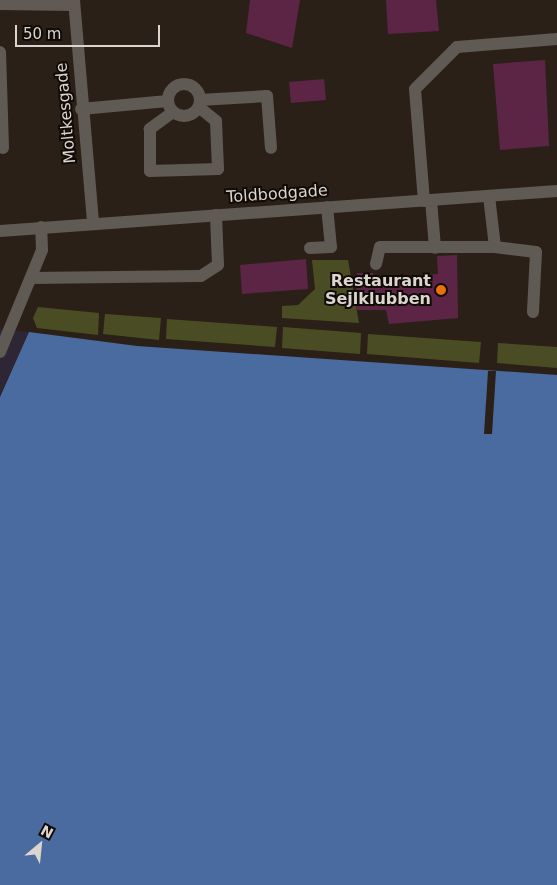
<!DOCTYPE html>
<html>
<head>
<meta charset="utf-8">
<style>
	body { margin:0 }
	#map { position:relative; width:557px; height:885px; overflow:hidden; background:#2b2017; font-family:"DejaVu Sans",sans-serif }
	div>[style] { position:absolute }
	.industrial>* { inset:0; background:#2e2635 }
	.green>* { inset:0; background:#4a4d24 }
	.water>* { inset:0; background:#4a6b9f }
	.pier>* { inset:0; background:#2b2017 }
	.building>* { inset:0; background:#5c2546 }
	.minor>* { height:12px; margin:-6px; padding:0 6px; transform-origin:6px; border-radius:6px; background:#5f5a54 }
	.minor>.ring { margin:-6px; padding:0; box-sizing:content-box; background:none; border:12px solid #5f5a54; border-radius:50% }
	.dots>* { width:14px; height:14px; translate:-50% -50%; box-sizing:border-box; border:2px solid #100b07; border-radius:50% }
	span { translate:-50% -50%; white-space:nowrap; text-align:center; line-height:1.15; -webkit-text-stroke:4px #100b07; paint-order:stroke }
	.street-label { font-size:16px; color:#dcd4ce }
	.poi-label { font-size:16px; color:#dcd4ce; font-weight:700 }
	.right { translate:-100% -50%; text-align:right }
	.north { position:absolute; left:15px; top:820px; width:50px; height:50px; -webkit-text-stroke:4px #100b07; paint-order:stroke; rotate:28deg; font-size:14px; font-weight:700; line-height:20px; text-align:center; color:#dcd4ce }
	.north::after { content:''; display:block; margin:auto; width:18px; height:22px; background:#dcd4ce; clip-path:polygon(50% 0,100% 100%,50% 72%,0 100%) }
	.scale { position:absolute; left:15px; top:25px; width:145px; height:22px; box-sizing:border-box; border:2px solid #dcd4ce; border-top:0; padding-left:6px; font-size:15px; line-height:18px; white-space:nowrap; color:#dcd4ce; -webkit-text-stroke:4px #100b07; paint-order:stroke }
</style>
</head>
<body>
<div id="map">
	<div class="industrial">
		<div style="clip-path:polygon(0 329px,29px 332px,0 395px)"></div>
	</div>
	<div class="green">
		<div style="clip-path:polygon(312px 260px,348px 260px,359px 323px,282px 318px,282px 306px,298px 305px,315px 289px)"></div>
		<div style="clip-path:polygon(38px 307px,99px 313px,98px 335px,37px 328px,33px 318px)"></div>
		<div style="clip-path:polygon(105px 314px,161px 318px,159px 340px,103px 334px)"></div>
		<div style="clip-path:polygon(167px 319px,277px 327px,275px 347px,166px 339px)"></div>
		<div style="clip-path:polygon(283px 327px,361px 333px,360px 354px,282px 348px)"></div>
		<div style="clip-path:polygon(368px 334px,481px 342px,479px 363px,367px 354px)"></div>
		<div style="clip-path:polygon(498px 343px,557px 347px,557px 368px,497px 363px)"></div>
	</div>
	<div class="water">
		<div style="clip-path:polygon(29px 332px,137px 346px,557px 375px,557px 885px,0 885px,0 397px)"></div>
	</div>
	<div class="pier">
		<div style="clip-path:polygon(488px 371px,496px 371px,492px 434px,484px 434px)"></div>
	</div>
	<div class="building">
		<div style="clip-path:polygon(250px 0,300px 0,292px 48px,246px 33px)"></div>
		<div style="clip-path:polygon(386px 0,436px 0,439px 31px,388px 34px)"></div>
		<div style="clip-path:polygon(545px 60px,549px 146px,500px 150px,493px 64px)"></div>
		<div style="clip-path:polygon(324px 79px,326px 100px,291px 103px,289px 82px)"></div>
		<div style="clip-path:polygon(457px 255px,458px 318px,389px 324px,386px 310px,356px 310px,357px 273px,373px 273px,373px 279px,438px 274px,437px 256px)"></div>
		<div style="clip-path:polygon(306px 259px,308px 289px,242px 294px,240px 265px)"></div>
	</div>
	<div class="minor">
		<div style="left:74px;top:0;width:224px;rotate:85.1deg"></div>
		<div style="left:0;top:4px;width:74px;rotate:0.8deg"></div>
		<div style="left:0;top:52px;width:96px;rotate:88.2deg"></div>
		<div class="ring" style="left:168px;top:84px;width:20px;height:20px"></div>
		<div style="left:200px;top:100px;width:67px;rotate:-3.4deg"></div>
		<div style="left:267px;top:96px;width:52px;rotate:85.6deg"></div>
		<div style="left:81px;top:109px;width:87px;rotate:-5.3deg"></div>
		<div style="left:173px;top:112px;width:29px;rotate:144deg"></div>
		<div style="left:150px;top:129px;width:42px;rotate:90deg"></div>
		<div style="left:150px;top:171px;width:68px;rotate:-1.7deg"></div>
		<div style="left:218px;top:169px;width:48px;rotate:-92.4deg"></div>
		<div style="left:216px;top:121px;width:22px;rotate:-141deg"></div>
		<div style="left:489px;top:196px;width:51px;rotate:83.3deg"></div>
		<div style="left:431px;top:200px;width:48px;rotate:85.2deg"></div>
		<div style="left:424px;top:201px;width:112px;rotate:-94.6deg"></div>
		<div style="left:415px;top:89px;width:59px;rotate:-45deg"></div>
		<div style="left:457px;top:47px;width:100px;rotate:-4.6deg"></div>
		<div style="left:0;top:231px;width:558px;rotate:-4.11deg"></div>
		<div style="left:310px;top:248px;width:21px;rotate:-3deg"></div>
		<div style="left:331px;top:247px;width:40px;rotate:-95.7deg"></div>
		<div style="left:376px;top:264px;width:17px;rotate:-77deg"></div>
		<div style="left:380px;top:247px;width:115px"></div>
		<div style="left:495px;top:247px;width:41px;rotate:7deg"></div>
		<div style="left:536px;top:252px;width:60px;rotate:92.9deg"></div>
		<div style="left:31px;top:278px;width:170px;rotate:-0.7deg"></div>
		<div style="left:201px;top:276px;width:20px;rotate:-33deg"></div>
		<div style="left:218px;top:265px;width:50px;rotate:-92.3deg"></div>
		<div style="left:0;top:352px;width:110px;rotate:-67.6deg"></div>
		<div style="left:42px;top:250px;width:23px;rotate:-92deg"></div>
	</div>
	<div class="dots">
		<div style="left:441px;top:290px;background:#e8710a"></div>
	</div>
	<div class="street-label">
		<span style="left:66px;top:113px;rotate:-95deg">Moltkesgade</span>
		<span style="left:277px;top:194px;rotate:-4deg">Toldbodgade</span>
	</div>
	<div class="poi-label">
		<span class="right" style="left:431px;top:290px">Restaurant<br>Sejlklubben</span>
	</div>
	<div class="north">N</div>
	<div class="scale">50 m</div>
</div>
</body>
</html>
